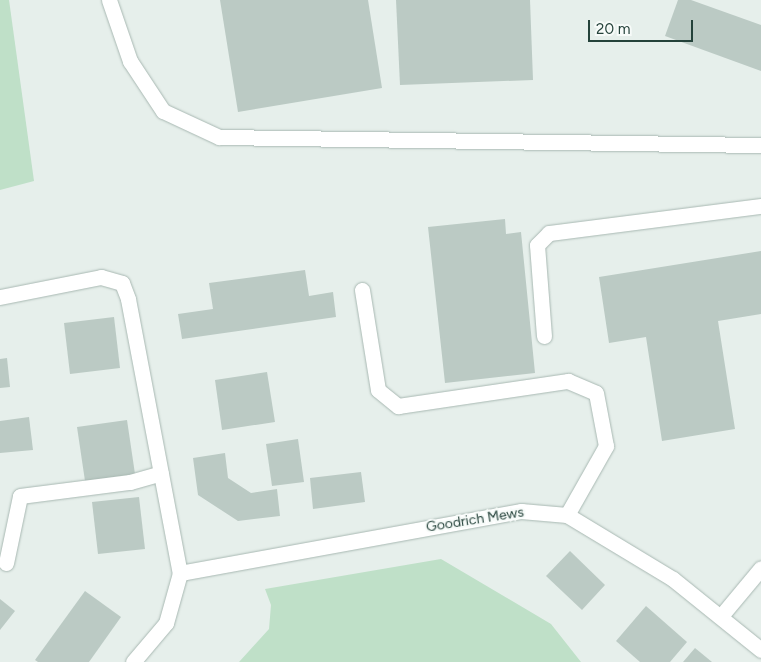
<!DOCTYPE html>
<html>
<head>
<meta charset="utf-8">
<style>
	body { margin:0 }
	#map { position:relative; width:761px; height:662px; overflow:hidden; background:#e6efeb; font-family:Figtree,sans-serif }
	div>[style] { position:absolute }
	.green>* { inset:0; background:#bfe0c8 }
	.building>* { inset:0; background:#bbcac4 }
	.roads { filter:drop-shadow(0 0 1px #a8b8b2) drop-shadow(0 0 1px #a8b8b2) }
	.service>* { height:15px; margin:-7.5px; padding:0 7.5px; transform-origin:7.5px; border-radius:7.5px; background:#fff }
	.minor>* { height:15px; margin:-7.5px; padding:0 7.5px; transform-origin:7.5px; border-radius:7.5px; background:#fff }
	span { translate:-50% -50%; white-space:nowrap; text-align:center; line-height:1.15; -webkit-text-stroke:4px #f7fbf9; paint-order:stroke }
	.street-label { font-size:14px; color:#24423a }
	.scale { position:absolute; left:588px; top:20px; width:105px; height:22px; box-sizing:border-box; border:2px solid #24423a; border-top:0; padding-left:6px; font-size:15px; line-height:18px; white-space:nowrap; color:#24423a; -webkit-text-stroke:4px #f7fbf9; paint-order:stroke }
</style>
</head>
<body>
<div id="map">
	<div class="green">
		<div style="clip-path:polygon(0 0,9px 0,34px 181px,0 190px)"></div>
		<div style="clip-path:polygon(441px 559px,551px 624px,581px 662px,239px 662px,269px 629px,271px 605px,265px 589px)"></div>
	</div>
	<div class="building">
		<div style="clip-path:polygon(220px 0,368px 0,382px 88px,238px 112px)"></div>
		<div style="clip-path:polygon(396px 0,530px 0,533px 80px,400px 85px)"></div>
		<div style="clip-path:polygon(678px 0,691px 0,761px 25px,761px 71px,665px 36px)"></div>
		<div style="clip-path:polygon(505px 219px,506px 234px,521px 232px,535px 373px,445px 383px,428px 227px)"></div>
		<div style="clip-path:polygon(761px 251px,761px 314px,718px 321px,735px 429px,662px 441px,646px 337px,609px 343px,599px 277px)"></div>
		<div style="clip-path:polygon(305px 270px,309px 296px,333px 292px,336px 317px,182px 339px,178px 314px,213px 309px,209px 283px)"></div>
		<div style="clip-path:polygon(114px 317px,120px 368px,70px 374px,64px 323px)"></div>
		<div style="clip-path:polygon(7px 358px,10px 387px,0 388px,0 359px)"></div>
		<div style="clip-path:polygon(267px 372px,275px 422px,222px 430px,215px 380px)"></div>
		<div style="clip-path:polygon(29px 417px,33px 450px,0 453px,0 421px)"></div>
		<div style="clip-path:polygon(127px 420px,135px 474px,85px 481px,77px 427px)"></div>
		<div style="clip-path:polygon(298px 439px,304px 482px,272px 486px,266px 444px)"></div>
		<div style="clip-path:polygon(225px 453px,228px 478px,251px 493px,277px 489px,280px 516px,238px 521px,198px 495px,193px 458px)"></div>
		<div style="clip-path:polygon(361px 472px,365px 502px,313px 509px,310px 478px)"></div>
		<div style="clip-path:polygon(139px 497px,145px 549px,98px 554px,92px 502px)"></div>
		<div style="clip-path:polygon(570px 551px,605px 585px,582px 610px,546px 576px)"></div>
		<div style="clip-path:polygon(85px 591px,121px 617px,89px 662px,38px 662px,35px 660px)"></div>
		<div style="clip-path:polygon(0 599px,15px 611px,0 630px)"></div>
		<div style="clip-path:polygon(646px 606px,687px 642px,670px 662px,640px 662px,616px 641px)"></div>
		<div style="clip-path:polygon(695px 648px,712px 662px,683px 662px)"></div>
	</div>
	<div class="roads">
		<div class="service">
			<div style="left:109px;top:0;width:65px;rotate:71deg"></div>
			<div style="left:130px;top:61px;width:60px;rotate:56.6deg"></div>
			<div style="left:163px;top:111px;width:62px;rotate:24.9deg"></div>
			<div style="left:219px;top:137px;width:542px;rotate:0.85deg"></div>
			<div style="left:362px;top:290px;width:101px;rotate:80.9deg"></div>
			<div style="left:378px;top:390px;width:26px;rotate:39deg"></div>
			<div style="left:398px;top:406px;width:172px;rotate:-8.4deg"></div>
			<div style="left:568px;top:381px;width:30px;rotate:23deg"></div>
			<div style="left:596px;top:393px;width:54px;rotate:79.3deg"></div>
			<div style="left:606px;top:446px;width:79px;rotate:119.5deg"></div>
			<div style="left:544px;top:336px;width:91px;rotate:-94.4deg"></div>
			<div style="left:537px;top:245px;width:17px;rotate:-45deg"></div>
			<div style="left:549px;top:233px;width:214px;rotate:-7.3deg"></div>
			<div style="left:6px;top:563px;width:68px;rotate:-78.2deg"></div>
			<div style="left:20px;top:496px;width:111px;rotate:-7.3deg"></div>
			<div style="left:130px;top:482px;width:32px;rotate:-16deg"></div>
			<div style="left:721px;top:616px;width:62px;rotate:-50.2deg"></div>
		</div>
		<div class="minor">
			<div style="left:0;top:297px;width:103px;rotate:-11.2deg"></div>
			<div style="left:101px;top:277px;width:22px;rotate:16deg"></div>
			<div style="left:122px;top:283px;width:17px;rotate:69deg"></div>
			<div style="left:128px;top:299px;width:279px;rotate:79.3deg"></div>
			<div style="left:180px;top:573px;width:52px;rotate:105.6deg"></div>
			<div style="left:166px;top:623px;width:51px;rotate:130.2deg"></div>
			<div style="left:180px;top:573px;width:347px;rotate:-10.3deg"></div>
			<div style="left:521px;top:511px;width:46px;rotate:5deg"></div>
			<div style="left:567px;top:515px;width:124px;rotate:31.1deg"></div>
			<div style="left:673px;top:579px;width:113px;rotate:38.9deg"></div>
		</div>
	</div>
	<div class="street-label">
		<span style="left:475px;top:520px;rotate:-9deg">Goodrich Mews</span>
	</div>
	<div class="scale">20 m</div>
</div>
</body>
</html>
